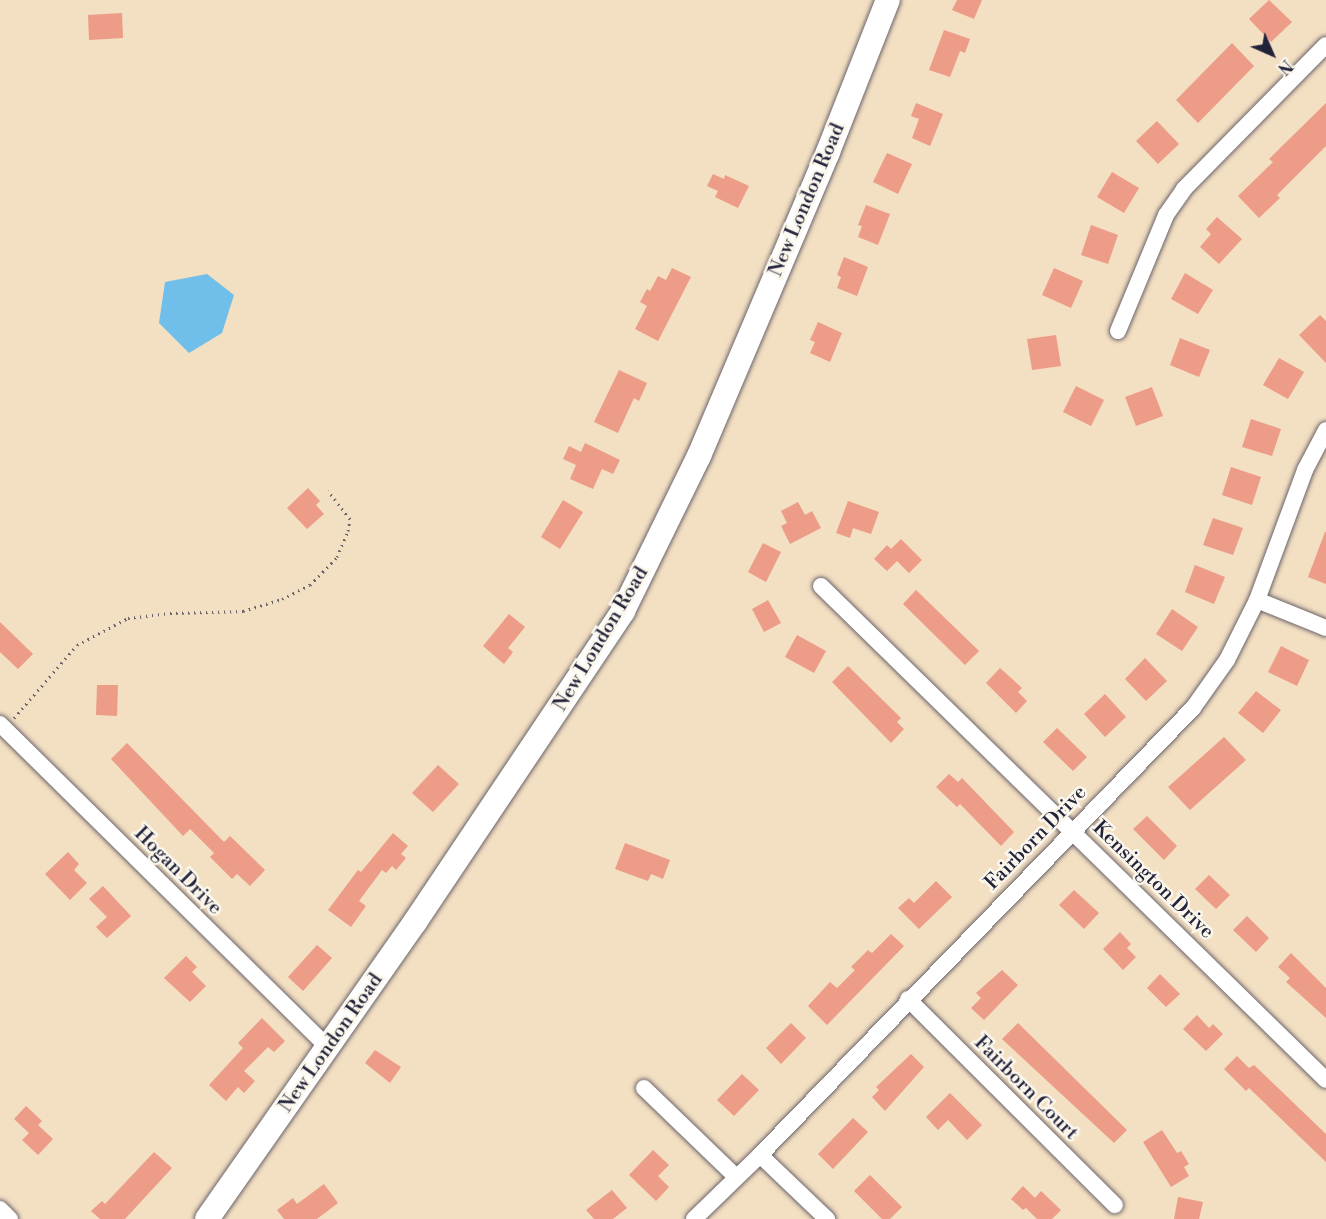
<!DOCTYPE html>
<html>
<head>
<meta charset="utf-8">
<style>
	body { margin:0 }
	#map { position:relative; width:1326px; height:1219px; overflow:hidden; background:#f3dfc2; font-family:"Libre Bodoni",serif }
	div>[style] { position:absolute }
	.water>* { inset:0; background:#70bfeb }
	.building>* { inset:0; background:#ec9c87 }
	.path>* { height:3px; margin-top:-1.5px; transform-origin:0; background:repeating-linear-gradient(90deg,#6b646a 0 1.5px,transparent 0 6px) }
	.roads { filter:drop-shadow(0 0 2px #6b646a) drop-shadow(0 0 2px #6b646a) }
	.street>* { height:16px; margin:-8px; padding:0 8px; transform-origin:8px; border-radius:8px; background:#fff }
	.secondary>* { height:24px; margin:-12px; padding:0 12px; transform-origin:12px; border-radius:12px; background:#fff }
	span { translate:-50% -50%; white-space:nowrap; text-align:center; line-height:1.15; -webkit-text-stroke:5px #fbf7ec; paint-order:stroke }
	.street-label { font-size:20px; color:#22223b }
	.north { position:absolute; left:1242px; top:24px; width:60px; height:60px; -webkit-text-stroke:4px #fbf7ec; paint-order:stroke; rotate:135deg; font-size:16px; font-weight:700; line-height:24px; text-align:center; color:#22223b }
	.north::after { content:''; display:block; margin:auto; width:21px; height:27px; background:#22223b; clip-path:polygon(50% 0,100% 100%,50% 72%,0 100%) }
</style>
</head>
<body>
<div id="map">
	<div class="water">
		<div style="clip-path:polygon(207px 274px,234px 295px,222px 333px,189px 353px,159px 323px,165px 282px)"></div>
	</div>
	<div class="building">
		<div style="clip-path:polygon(957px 0,982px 0,974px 19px,952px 10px)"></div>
		<div style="clip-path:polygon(1269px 0,1292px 22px,1271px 42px,1249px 19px)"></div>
		<div style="clip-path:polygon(122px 13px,123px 38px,89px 40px,88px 15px)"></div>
		<div style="clip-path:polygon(944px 30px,970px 39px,965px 53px,960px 51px,950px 77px,929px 70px)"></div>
		<div style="clip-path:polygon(1232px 43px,1254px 66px,1198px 123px,1176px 100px)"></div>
		<div style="clip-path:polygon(916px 103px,943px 114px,930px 146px,912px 138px,919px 119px,911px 116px)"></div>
		<div style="clip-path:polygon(1326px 103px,1326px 146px,1277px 195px,1280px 198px,1259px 218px,1238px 196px,1273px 162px,1269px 159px)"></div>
		<div style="clip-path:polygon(1157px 121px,1179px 144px,1158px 164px,1136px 141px)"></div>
		<div style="clip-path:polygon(887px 153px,912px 164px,898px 194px,873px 182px)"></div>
		<div style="clip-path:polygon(1112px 172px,1139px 188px,1124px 213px,1097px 197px)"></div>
		<div style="clip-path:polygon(713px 174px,724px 179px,725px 175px,749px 186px,738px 208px,715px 197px,718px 191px,707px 186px)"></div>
		<div style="clip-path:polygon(866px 205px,890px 214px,878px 245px,858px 237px,862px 226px,858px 225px)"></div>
		<div style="clip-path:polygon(1217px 217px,1242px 239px,1219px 264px,1200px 247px,1211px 234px,1206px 229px)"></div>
		<div style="clip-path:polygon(1091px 225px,1118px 235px,1108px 264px,1081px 255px)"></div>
		<div style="clip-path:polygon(844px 257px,868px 267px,857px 296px,837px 288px,841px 277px,837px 275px)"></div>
		<div style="clip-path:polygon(672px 268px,691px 277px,658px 341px,635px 329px,647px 306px,640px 302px,647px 289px,650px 291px,658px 276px,666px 280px)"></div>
		<div style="clip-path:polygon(1054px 268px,1083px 281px,1071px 308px,1042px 295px)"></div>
		<div style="clip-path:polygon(1185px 273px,1213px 290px,1198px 314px,1171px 299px)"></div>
		<div style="clip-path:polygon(1320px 315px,1326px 321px,1326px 363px,1299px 335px)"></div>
		<div style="clip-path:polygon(818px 322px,842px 333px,830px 362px,810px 353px,815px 342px,810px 340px)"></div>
		<div style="clip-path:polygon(1056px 335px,1061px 366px,1032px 370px,1027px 339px)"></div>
		<div style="clip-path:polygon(1180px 338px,1210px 350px,1199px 377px,1170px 365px)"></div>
		<div style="clip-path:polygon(1279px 358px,1304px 372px,1288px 399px,1263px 385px)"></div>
		<div style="clip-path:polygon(619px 370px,647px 383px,639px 401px,634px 398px,618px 433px,594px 422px)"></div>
		<div style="clip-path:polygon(1076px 386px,1104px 400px,1091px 426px,1063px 412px)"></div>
		<div style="clip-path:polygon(1152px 387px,1163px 416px,1136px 426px,1125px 397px)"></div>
		<div style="clip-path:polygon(1251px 419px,1281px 429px,1272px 456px,1242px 447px)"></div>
		<div style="clip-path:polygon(585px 443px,620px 460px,613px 474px,602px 469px,593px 489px,570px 479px,576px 465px,563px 459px,569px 446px,581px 452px)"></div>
		<div style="clip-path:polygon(1231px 467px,1261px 477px,1252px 505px,1222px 495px)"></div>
		<div style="clip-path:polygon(308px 488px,320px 501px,316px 505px,324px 514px,307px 529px,287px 508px)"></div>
		<div style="clip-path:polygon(563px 500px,583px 512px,560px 549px,541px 537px)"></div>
		<div style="clip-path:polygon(848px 501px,879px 512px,871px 534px,853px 528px,850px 538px,836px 533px)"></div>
		<div style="clip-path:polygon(798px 502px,805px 515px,812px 511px,821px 528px,790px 544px,781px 526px,787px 523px,781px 511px)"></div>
		<div style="clip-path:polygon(1213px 518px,1243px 528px,1233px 555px,1203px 545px)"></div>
		<div style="clip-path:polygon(1325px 532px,1326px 532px,1326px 584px,1308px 577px)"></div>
		<div style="clip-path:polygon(901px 539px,922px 560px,909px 573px,897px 561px,887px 571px,874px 559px,887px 545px,891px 549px)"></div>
		<div style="clip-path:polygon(763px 543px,781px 552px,766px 582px,748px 572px)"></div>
		<div style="clip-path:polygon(1195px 565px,1225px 577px,1214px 604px,1185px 592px)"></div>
		<div style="clip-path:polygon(916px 590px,979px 651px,965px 665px,903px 604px)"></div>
		<div style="clip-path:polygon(768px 600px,781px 623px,764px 632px,752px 609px)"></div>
		<div style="clip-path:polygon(1172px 609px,1198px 627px,1182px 651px,1156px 634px)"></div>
		<div style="clip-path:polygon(509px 614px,525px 627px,508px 648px,513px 652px,504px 664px,483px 646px)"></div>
		<div style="clip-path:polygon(0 622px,33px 654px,18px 669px,0 652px)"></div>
		<div style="clip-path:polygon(797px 635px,826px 651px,814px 673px,785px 657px)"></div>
		<div style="clip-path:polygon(1281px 646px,1309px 660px,1297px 686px,1268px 672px)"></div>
		<div style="clip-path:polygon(1145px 658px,1167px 681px,1146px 701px,1125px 679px)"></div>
		<div style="clip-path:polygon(848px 666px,901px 718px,897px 722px,904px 729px,891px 743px,832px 682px)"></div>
		<div style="clip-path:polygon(1000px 668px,1022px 688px,1018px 692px,1027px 701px,1016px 713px,986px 683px)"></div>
		<div style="clip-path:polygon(97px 685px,118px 685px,117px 716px,96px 715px)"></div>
		<div style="clip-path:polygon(1256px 691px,1281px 710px,1263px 733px,1238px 713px)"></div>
		<div style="clip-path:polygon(1105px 694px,1126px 717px,1105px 737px,1084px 714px)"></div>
		<div style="clip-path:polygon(1057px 728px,1087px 757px,1073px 771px,1043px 742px)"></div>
		<div style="clip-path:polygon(1224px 737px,1246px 760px,1190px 810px,1168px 787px)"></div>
		<div style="clip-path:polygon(127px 743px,224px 842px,230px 836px,265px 870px,250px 886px,237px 874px,232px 879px,210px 857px,214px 853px,190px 829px,183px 836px,111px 759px)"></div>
		<div style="clip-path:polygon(438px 765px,459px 784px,433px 812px,412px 793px)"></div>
		<div style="clip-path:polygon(949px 774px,958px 782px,962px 778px,1014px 832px,1001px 846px,960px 804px,957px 807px,936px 787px)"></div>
		<div style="clip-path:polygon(1147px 816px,1177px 846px,1164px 860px,1133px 829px)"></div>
		<div style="clip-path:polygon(393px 833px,408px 846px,401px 854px,406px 858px,396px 870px,392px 866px,386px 873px,382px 870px,359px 901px,366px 906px,351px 927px,328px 910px,358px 870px,361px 872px)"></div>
		<div style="clip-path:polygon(625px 843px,670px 860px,663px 879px,651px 874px,648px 881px,615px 869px)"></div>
		<div style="clip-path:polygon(68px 852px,79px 864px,74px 870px,87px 883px,70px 900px,45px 874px)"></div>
		<div style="clip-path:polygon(1209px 875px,1230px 895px,1216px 909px,1195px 889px)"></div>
		<div style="clip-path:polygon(936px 881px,952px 897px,919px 929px,898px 908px,909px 898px,914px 903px)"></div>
		<div style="clip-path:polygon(103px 886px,131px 916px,107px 938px,96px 927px,107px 917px,89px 899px)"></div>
		<div style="clip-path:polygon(1074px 890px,1099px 913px,1084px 929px,1059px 905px)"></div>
		<div style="clip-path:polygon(1247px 916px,1269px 938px,1256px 952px,1233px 930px)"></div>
		<div style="clip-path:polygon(1120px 932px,1131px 944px,1127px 948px,1136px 957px,1123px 970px,1103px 949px)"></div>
		<div style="clip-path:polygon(891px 934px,904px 946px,827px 1025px,808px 1006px,830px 982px,837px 988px,855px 970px,851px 967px,868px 950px,872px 953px)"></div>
		<div style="clip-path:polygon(317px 945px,332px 958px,303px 991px,288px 977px)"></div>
		<div style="clip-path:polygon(1291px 953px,1326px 988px,1326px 1018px,1286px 982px,1290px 978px,1278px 967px)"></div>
		<div style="clip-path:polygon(186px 956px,197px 967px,192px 972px,206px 986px,190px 1002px,164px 978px)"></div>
		<div style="clip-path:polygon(1002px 970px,1018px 985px,984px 1020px,971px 1008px,981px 998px,976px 993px)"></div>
		<div style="clip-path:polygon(1160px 974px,1180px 994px,1166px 1007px,1147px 988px)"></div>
		<div style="clip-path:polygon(1197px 1015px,1209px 1028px,1213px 1024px,1223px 1034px,1206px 1051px,1183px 1029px)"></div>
		<div style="clip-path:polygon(262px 1018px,285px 1041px,274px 1052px,268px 1047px,244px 1071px,255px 1081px,244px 1093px,238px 1087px,226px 1101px,209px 1085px,243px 1048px,238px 1043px)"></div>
		<div style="clip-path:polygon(791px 1023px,806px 1038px,781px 1064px,766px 1048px)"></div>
		<div style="clip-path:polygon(1018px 1023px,1127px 1130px,1114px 1143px,1002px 1039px)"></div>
		<div style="clip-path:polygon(375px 1050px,401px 1067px,390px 1083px,365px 1063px)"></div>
		<div style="clip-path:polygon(911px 1054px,924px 1067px,885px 1111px,872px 1097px,879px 1090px,876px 1087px)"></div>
		<div style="clip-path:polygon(1237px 1056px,1249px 1068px,1254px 1065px,1326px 1134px,1326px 1162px,1249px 1088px,1246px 1091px,1224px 1069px)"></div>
		<div style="clip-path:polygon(742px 1074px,759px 1090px,734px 1116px,717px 1100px)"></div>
		<div style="clip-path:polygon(950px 1093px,982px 1125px,967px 1140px,948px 1120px,938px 1130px,926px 1117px)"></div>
		<div style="clip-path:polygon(26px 1106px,42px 1121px,38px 1125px,53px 1139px,38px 1155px,22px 1140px,29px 1133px,14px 1119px)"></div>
		<div style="clip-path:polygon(853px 1118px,868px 1132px,833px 1169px,818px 1154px)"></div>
		<div style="clip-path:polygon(1162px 1130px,1177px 1153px,1181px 1151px,1189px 1164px,1184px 1167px,1189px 1176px,1171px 1187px,1143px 1142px)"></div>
		<div style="clip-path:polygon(653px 1150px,669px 1165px,658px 1176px,669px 1187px,656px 1201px,629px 1175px)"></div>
		<div style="clip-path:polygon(154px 1152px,172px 1168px,125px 1219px,100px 1219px,91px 1211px,102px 1201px,105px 1204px)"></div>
		<div style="clip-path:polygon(870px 1175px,902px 1207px,890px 1219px,882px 1219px,854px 1191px)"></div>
		<div style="clip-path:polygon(324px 1184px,338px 1203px,317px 1219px,284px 1219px,277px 1210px,293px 1198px,297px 1204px)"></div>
		<div style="clip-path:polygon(1023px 1186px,1035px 1198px,1041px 1191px,1061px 1210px,1052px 1219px,1037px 1219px,1026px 1208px,1023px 1210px,1011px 1199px)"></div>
		<div style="clip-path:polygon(612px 1190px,627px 1208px,613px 1219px,594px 1219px,586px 1210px)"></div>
		<div style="clip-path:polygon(1178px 1197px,1203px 1202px,1199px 1219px,1174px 1219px)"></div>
	</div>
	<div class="path">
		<div style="left:14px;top:718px;width:96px;rotate:-49.2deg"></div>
		<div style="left:77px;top:645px;width:58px;rotate:-27.9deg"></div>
		<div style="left:128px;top:618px;width:42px;rotate:-6.8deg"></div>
		<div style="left:170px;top:613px;width:73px;rotate:-1.6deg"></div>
		<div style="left:243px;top:611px;width:41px;rotate:-17.1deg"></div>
		<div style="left:282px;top:599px;width:31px;rotate:-27deg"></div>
		<div style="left:310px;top:585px;width:39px;rotate:-46deg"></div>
		<div style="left:337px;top:557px;width:28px;rotate:-67deg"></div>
		<div style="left:348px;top:531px;width:12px;rotate:-81deg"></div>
		<div style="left:350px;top:519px;width:36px;rotate:-128deg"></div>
	</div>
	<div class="roads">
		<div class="street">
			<div style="left:1118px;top:331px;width:126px;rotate:-67.5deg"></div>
			<div style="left:1166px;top:215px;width:32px;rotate:-55deg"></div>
			<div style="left:1184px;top:189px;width:202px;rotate:-45.4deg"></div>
			<div style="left:821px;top:586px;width:706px;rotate:44.37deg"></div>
			<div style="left:1257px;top:600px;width:74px;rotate:22.1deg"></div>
			<div style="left:0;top:724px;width:460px;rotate:44.6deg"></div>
			<div style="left:908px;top:999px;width:292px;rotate:44.9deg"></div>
			<div style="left:644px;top:1088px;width:127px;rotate:44deg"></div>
			<div style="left:760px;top:1155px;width:93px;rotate:43.7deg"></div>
			<div style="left:0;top:1209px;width:14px;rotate:45deg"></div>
			<div style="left:694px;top:1219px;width:92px;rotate:-44.1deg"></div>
			<div style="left:760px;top:1155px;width:622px;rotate:-45.91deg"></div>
			<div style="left:1193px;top:708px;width:59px;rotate:-54.7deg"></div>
			<div style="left:1227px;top:660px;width:67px;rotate:-63.4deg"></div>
			<div style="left:1257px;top:600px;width:139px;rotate:-69.7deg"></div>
			<div style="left:1305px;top:470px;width:45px;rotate:-62.3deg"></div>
		</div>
		<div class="secondary">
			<div style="left:207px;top:1219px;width:363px;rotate:-55deg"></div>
			<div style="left:415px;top:922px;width:374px;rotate:-56.2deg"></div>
			<div style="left:623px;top:611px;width:173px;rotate:-63.9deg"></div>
			<div style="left:699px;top:456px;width:330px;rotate:-67deg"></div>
			<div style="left:828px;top:152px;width:163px;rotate:-68.5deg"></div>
		</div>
	</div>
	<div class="street-label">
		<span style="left:807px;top:200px;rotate:-67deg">New London Road</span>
		<span style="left:601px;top:639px;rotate:-59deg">New London Road</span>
		<span style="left:1036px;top:838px;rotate:-46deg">Fairborn Drive</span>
		<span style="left:178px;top:871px;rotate:45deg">Hogan Drive</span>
		<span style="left:1153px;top:880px;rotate:44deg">Kensington Drive</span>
		<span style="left:331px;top:1043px;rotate:-55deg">New London Road</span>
		<span style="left:1026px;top:1088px;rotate:45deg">Fairborn Court</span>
	</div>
	<div class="north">N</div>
</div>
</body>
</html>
